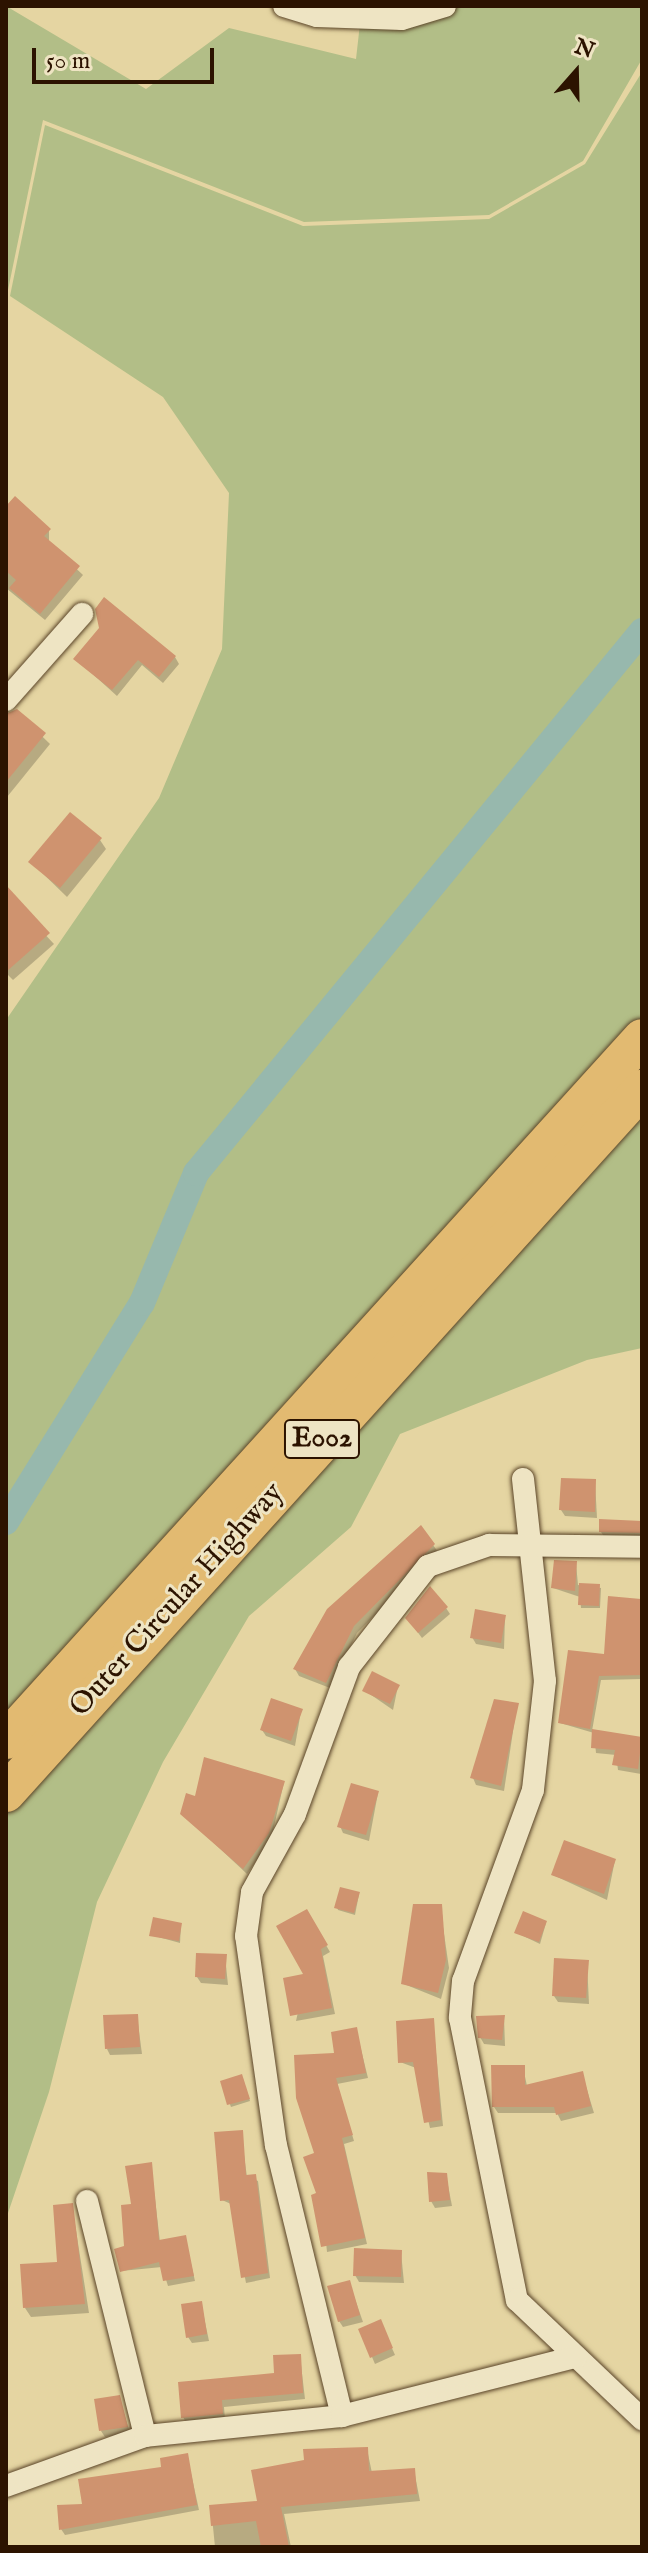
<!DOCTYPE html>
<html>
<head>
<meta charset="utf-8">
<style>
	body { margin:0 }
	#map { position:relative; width:648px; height:2553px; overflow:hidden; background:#e5d5a2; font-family:"IM FELL English",serif }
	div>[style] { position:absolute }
	.green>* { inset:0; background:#b2be87 }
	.shadow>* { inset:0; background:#0003 }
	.canal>* { height:26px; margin:-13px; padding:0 13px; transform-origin:13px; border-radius:13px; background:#97b8ad }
	.building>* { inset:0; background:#cf936f }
	.roads { filter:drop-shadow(0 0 2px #5a4428) drop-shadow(0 0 2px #5a4428) }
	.minor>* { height:22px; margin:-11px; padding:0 11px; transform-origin:11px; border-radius:11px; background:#eee4c3 }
	.motorway>* { height:38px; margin:-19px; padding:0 19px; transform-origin:19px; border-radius:19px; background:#e2ba71 }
	span { translate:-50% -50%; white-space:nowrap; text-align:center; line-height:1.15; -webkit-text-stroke:6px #eee4c3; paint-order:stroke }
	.shield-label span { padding:2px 6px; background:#eee4c3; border:2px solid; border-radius:6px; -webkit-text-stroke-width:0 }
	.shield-label { font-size:28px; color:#2c1300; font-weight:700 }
	.street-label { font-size:30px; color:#2c1300 }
	.frame { position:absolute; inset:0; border:8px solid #2c1300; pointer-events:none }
	.north { position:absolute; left:536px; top:32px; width:80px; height:80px; -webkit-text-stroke:6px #eee4c3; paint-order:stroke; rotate:20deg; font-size:22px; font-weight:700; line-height:32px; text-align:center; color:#2c1300 }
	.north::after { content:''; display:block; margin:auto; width:28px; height:36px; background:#2c1300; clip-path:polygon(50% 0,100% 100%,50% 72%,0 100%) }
	.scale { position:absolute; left:32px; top:48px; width:182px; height:36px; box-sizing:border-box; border:4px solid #2c1300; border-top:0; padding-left:10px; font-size:24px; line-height:28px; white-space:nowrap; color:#2c1300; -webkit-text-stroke:6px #eee4c3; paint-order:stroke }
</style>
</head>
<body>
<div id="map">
	<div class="green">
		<div style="clip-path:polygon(6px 6px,146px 89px,229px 28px,356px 59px,362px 6px,642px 6px,642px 59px,583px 161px,489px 215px,304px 222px,43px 120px,8px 290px)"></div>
		<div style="clip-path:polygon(642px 72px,642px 1348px,587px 1360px,400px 1434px,351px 1527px,249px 1616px,163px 1762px,97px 1902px,49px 2092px,6px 2219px,6px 1020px,159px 798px,222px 649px,229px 493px,163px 397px,10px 296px,45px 125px,303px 226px,489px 219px,585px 164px)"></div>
	</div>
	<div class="shadow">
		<div style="clip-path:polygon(6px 509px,49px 530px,49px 543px,83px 575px,45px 620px,6px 588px)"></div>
		<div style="clip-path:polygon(175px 657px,179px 664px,163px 683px,142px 665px,117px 696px,76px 659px)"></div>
		<div style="clip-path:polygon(16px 711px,50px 744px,7px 797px,6px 713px)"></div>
		<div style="clip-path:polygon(100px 840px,106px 849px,67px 897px,31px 862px)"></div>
		<div style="clip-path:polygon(6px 893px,54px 944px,13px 980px,6px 973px)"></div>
		<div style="clip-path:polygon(595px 1481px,597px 1518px,565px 1516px,561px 1510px)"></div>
		<div style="clip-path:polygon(642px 1523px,642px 1539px,605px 1538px,601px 1532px)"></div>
		<div style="clip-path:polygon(421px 1528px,438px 1552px,357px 1633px,330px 1688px,299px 1676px,295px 1669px)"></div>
		<div style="clip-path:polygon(576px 1563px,578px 1585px,601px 1588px,600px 1608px,581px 1608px,580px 1597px,553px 1588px)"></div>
		<div style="clip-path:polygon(640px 1601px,642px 1679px,601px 1680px,592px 1731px,642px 1739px,641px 1774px,618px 1770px,616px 1755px,596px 1753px,594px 1733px,560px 1723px)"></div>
		<div style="clip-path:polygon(446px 1608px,450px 1614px,422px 1638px,407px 1618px)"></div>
		<div style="clip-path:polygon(505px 1617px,504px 1649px,476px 1644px,472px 1637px)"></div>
		<div style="clip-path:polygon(398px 1686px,393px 1710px,364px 1690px)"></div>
		<div style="clip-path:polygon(517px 1705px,504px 1791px,476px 1785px,473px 1778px)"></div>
		<div style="clip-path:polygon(301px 1711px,295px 1746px,266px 1736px,262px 1730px)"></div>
		<div style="clip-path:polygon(284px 1782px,271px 1840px,247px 1874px,182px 1813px,196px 1798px)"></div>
		<div style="clip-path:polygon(378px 1793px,369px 1841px,343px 1833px,340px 1826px)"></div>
		<div style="clip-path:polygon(615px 1860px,607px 1900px,553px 1875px)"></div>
		<div style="clip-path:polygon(359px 1894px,355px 1915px,338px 1910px,337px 1907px)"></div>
		<div style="clip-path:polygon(440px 1906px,449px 1968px,441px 1999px,404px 1984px)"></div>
		<div style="clip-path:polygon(307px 1912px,330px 1952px,323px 1956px,335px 2014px,296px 2021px,306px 1976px)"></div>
		<div style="clip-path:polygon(546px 1923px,540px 1944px,517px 1933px)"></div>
		<div style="clip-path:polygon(181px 1925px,180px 1943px,151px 1935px)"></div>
		<div style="clip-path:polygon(225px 1956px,228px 1985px,201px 1983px,197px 1977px)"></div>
		<div style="clip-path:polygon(587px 1962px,589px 2004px,558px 2002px,554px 1996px)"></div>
		<div style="clip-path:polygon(137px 2016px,142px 2054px,110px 2055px,107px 2049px)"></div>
		<div style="clip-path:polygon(504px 2017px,505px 2046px,484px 2044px,480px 2037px)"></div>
		<div style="clip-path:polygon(433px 2021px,443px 2126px,430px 2128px,416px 2068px,400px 2062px)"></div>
		<div style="clip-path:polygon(356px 2029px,368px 2078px,337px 2084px,354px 2141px,344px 2144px,367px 2244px,327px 2252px,317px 2154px,337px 2055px)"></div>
		<div style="clip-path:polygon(523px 2067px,527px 2086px,582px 2073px,594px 2113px,561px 2121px,557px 2113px,498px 2113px,494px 2107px)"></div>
		<div style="clip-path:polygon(243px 2079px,250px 2101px,231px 2107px,222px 2082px)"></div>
		<div style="clip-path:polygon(241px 2133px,247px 2177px,258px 2181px,270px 2278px,246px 2283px,231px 2204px,222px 2200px)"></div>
		<div style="clip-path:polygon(151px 2164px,160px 2242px,185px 2237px,195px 2281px,168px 2286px,162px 2267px,121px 2271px,134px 2206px)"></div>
		<div style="clip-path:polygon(446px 2175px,452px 2206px,435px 2208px,431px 2201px)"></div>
		<div style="clip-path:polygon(72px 2205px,89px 2313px,31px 2317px,25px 2308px,59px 2264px)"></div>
		<div style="clip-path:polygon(401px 2252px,404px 2283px,359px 2282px,355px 2275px)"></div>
		<div style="clip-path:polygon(349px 2282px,363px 2322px,343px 2327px,339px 2321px)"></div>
		<div style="clip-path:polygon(201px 2303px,209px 2341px,192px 2343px,188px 2337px)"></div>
		<div style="clip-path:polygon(383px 2328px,395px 2355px,375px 2364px,372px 2357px)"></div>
		<div style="clip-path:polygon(300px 2356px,305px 2399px,224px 2407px,225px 2420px,187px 2424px,183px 2417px,276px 2375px)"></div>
		<div style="clip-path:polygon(119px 2397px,130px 2433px,105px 2437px,101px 2431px)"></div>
		<div style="clip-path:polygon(367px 2449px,372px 2473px,414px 2470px,420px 2501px,284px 2514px,291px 2547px,215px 2547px,211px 2507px,259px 2503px)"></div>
		<div style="clip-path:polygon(187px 2455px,199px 2510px,65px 2535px,61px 2529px,85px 2506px)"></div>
	</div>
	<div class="canal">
		<div style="left:6px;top:1522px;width:258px;rotate:-58.2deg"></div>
		<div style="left:142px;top:1303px;width:141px;rotate:-67.4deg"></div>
		<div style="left:196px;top:1173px;width:702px;rotate:-50.55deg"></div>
	</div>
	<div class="building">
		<div style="clip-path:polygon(15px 496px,51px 529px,44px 536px,80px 566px,40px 614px,9px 588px,16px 580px,6px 571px,6px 506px)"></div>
		<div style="clip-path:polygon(104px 597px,176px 656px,159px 677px,138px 660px,112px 690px,73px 659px,99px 628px,95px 609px)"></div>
		<div style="clip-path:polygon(17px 709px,46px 733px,6px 782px,6px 714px)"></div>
		<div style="clip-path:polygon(70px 812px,102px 838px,60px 888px,28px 862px)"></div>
		<div style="clip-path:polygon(6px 885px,50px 933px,6px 972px)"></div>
		<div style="clip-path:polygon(561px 1478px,596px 1479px,595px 1512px,559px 1510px)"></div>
		<div style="clip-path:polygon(599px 1519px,642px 1521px,642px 1533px,599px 1532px)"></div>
		<div style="clip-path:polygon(421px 1525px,435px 1544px,354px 1626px,326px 1683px,293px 1669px,327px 1609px)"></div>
		<div style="clip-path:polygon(554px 1560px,577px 1561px,575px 1591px,551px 1588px)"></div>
		<div style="clip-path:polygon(579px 1583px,600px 1584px,599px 1606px,578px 1605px)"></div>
		<div style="clip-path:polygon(430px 1586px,448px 1607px,418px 1633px,405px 1618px)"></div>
		<div style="clip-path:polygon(608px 1596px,641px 1599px,642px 1675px,599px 1676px,590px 1729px,558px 1723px,568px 1650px,604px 1654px)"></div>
		<div style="clip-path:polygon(475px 1609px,506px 1615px,501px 1643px,470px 1638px)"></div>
		<div style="clip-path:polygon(372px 1671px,400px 1685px,390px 1704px,362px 1691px)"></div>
		<div style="clip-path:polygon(271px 1698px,303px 1709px,291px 1741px,260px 1730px)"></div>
		<div style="clip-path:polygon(494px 1699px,519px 1703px,501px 1786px,470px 1778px)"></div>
		<div style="clip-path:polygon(592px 1729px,642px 1737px,638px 1769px,612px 1765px,615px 1750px,591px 1748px)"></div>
		<div style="clip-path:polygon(204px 1757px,285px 1781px,269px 1833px,243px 1869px,180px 1814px,186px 1793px,195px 1796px)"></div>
		<div style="clip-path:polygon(351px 1783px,379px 1791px,366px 1835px,337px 1827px)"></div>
		<div style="clip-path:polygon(564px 1840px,616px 1859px,604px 1894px,551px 1875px)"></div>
		<div style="clip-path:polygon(340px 1887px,360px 1892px,354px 1913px,334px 1908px)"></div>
		<div style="clip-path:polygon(413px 1904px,442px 1904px,446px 1960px,438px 1993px,401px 1984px)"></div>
		<div style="clip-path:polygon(307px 1909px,328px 1945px,321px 1949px,332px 2008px,290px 2016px,283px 1978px,303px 1974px,276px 1926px)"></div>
		<div style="clip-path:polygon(523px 1911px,547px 1921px,539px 1942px,514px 1933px)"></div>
		<div style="clip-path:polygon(153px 1917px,182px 1923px,179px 1941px,149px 1936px)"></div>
		<div style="clip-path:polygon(196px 1953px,227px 1954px,225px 1979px,195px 1977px)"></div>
		<div style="clip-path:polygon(554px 1958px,589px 1960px,586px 1998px,552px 1996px)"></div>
		<div style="clip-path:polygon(138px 2014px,140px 2047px,105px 2049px,103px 2015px)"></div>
		<div style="clip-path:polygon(505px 2015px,502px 2040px,478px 2038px,476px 2016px)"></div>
		<div style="clip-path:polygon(434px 2018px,441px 2120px,424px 2123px,413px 2062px,398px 2063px,396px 2021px)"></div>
		<div style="clip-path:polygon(357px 2027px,366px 2073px,336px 2078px,353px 2135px,342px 2138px,365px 2238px,321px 2247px,311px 2195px,316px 2193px,303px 2157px,314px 2153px,296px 2098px,294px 2055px,334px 2053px,331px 2032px)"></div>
		<div style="clip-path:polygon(491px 2065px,525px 2065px,525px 2085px,583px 2071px,591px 2106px,556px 2115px,554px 2107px,492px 2107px)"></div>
		<div style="clip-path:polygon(242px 2074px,250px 2099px,227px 2105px,220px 2081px)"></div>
		<div style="clip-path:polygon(243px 2130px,246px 2175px,256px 2174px,268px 2273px,241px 2278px,229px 2200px,220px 2201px,214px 2132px)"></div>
		<div style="clip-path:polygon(152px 2162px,159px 2240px,186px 2235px,194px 2276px,163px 2281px,159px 2262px,120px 2272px,114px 2249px,124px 2246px,121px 2205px,131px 2204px,125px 2166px)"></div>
		<div style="clip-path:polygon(427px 2172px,447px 2173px,450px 2200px,429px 2202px)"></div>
		<div style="clip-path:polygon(73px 2203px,85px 2304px,23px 2308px,20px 2264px,57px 2262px,53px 2205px)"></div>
		<div style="clip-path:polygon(354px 2248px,402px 2250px,401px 2277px,353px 2276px)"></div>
		<div style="clip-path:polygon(350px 2280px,360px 2315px,338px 2322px,327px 2286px)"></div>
		<div style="clip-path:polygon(202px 2301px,207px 2334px,186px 2338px,181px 2304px)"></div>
		<div style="clip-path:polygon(381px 2319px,393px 2348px,370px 2358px,358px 2329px)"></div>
		<div style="clip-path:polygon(301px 2354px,303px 2393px,222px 2400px,223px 2414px,181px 2418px,178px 2382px,274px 2373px,273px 2355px)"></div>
		<div style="clip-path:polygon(120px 2395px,128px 2427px,99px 2431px,94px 2399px)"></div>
		<div style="clip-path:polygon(368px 2447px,369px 2471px,415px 2468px,417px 2494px,281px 2507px,289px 2547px,261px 2547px,256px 2521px,211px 2526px,209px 2505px,257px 2501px,251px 2470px,304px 2460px,303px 2449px)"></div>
		<div style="clip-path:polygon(188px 2453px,197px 2505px,59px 2530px,57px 2505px,82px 2504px,78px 2479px,161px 2467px,160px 2458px)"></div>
	</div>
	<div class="roads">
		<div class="minor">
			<div style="left:284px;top:6px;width:34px;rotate:17deg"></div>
			<div style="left:317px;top:16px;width:85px;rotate:2deg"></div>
			<div style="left:402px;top:19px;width:45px;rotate:-16.8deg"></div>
			<div style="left:6px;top:700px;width:115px;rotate:-48.5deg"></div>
			<div style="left:523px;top:1479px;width:203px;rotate:83.8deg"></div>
			<div style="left:545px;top:1681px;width:110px;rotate:96.3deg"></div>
			<div style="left:533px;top:1790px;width:203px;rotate:110.1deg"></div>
			<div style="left:463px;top:1981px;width:37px;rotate:95deg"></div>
			<div style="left:460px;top:2018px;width:288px;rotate:78.6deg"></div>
			<div style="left:517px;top:2300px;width:173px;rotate:43.6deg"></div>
			<div style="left:87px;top:2201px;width:242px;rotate:76.1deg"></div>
			<div style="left:342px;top:2416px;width:278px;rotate:-103.7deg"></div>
			<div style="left:276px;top:2146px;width:212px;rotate:-98.1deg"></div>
			<div style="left:246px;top:1936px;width:44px;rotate:-82.2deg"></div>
			<div style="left:252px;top:1892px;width:89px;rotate:-61.1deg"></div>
			<div style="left:295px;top:1814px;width:157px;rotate:-69.8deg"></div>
			<div style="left:349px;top:1667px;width:128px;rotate:-52deg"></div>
			<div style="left:428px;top:1566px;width:65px;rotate:-19deg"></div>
			<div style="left:489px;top:1545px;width:153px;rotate:0.7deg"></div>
			<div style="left:6px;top:2486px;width:148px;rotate:-19.8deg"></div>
			<div style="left:145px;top:2436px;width:198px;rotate:-5.8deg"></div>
			<div style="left:342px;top:2416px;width:241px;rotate:-14.2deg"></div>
		</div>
		<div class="motorway">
			<div style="left:6px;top:1740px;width:947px;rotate:-47.82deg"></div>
			<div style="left:6px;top:1793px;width:949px;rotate:-47.91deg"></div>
		</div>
	</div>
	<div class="shield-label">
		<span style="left:322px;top:1439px">E002</span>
	</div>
	<div class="street-label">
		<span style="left:177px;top:1600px;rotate:-48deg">Outer Circular Highway</span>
	</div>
	<div class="frame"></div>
	<div class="north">N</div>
	<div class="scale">50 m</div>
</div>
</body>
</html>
